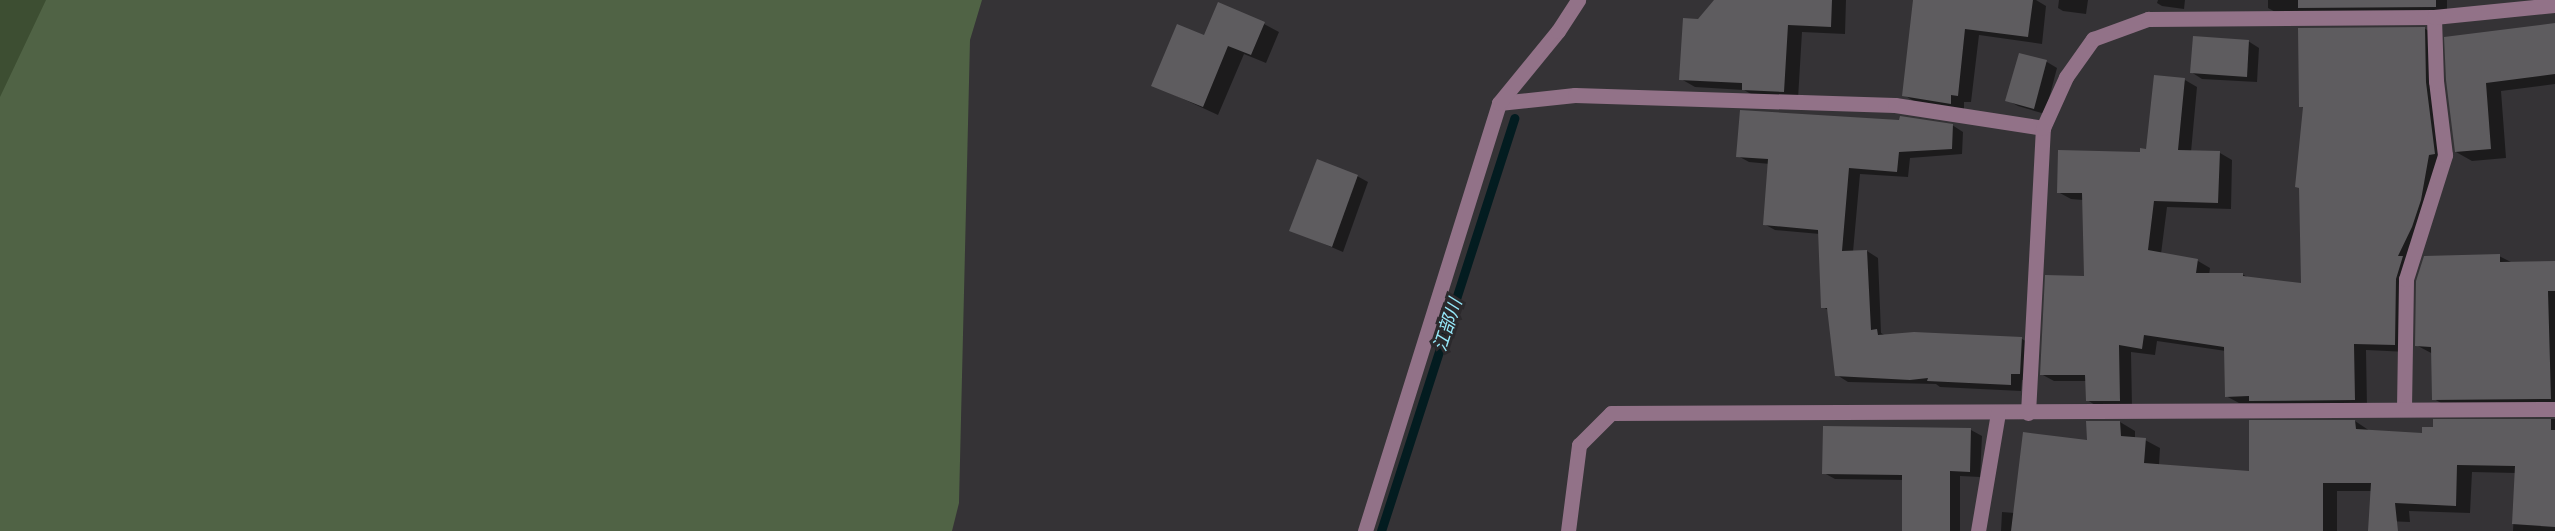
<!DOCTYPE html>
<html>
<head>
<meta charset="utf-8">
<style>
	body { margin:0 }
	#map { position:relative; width:2555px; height:531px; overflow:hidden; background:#353336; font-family:"Archivo Narrow","Noto Sans JP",sans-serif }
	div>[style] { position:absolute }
	.green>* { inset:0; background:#3d4e32 }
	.forest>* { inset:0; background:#506345 }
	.shadow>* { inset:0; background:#0007 }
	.stream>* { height:9px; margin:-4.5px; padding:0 4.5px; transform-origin:4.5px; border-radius:4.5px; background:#031c20 }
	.building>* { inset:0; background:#5e5c5f }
	.minor>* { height:15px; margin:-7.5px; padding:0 7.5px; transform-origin:7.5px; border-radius:7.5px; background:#927288 }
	span { translate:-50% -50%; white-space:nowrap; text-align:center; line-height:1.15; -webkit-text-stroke:6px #2b292c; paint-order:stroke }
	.water-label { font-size:18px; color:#96e8f9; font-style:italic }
</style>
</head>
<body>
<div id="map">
	<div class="green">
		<div style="clip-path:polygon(0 0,98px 0,0 201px)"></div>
	</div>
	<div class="forest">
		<div style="clip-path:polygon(46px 0,982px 0,970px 40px,959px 503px,952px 531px,0 531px,0 97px)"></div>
	</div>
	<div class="shadow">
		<div style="clip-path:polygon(1716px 0,1846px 0,1845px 34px,1802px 32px,1798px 99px,1758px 98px,1744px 90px,1695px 87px,1681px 79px,1698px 21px)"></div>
		<div style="clip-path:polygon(1914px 0,2036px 0,2046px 6px,2042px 44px,1979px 35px,1971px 102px,1964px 102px,1964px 111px,1917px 103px,1904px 95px)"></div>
		<div style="clip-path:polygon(2059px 0,2088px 0,2086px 14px,2063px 11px,2058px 8px)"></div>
		<div style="clip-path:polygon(2158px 0,2185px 0,2184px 9px,2162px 6px,2157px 3px)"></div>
		<div style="clip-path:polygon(2268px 0,2447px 0,2447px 12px,2279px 14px,2268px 8px)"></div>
		<div style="clip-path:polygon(1264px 24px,1279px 32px,1266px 63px,1244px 54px,1218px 115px,1153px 85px,1205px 37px)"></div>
		<div style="clip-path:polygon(2555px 25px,2555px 84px,2501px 91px,2506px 158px,2472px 161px,2456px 152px,2447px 80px)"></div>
		<div style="clip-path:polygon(2424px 28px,2437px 36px,2447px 161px,2409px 287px,2408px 352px,2366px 350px,2367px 407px,2239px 403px,2226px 396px,2226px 351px,2157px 341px,2155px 355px,2131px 352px,2132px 408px,2100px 408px,2087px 400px,2087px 381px,2054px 381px,2041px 374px,2086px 278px,2083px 200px,2071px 199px,2058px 192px,2148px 150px,2185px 80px,2197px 87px,2191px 152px,2220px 153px,2232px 160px,2231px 209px,2167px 207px,2161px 254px,2198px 261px,2210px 268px,2209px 275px,2242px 274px,2249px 278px,2303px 285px,2305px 109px,2301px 106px)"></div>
		<div style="clip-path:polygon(2248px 41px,2259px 48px,2257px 82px,2202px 79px,2191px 72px)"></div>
		<div style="clip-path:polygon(2020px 55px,2047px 62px,2057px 68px,2045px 114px,2018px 106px,2007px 100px)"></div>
		<div style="clip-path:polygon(1952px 125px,1963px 132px,1962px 154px,1910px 158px,1908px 177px,1860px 174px,1853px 252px,1867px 251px,1878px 258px,1881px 333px,1886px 336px,2022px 339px,2033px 345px,2031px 380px,2022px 380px,2021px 391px,1940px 387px,1936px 384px,1848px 382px,1837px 375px,1828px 310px,1823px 307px,1820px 234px,1775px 230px,1764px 224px,1770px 164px,1749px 162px,1738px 156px)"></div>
		<div style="clip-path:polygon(1357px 176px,1368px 182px,1343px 252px,1291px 230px)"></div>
		<div style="clip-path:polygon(2499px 256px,2513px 263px,2555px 263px,2555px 407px,2448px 407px,2434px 399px,2433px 354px,2416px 345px)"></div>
		<div style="clip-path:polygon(2555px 419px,2555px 531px,2513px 531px,2516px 473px,2472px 472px,2470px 513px,2409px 511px,2410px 522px,2386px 521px,2372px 491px,2337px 491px,2337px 531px,2001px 531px,2002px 512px,2015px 513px,2088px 442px,2120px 422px,2135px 431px,2135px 439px,2145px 440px,2160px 448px,2159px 465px,2251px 472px,2355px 421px,2370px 431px,2424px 434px,2434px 428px,2434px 421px)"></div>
		<div style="clip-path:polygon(1825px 428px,1971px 430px,1982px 436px,1980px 477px,1960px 476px,1960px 531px,1903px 531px,1904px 480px,1835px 479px,1824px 473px)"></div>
	</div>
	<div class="stream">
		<div style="left:1381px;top:531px;width:434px;rotate:-72.1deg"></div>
	</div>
	<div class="building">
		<div style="clip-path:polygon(1714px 0,1832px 0,1831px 27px,1788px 25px,1784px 92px,1742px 90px,1742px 83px,1679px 80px,1683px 18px,1698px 19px)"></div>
		<div style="clip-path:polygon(1913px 0,2033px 0,2028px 37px,1965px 29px,1958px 96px,1951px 95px,1951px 104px,1902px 96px)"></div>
		<div style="clip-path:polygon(2298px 0,2436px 0,2436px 7px,2298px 8px)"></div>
		<div style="clip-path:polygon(1218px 2px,1265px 22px,1251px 55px,1228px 46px,1203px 107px,1151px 86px,1177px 24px,1204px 35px)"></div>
		<div style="clip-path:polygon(2555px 23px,2555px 74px,2486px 83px,2491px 149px,2455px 152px,2446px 80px,2444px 37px)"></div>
		<div style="clip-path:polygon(2425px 27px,2426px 82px,2435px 154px,2429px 155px,2421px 200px,2412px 227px,2398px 256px,2403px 256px,2396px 279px,2395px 345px,2354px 344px,2355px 400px,2249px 401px,2249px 396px,2225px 397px,2224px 347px,2144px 335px,2142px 349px,2119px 345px,2120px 401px,2086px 401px,2085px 375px,2040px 375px,2045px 275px,2084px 276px,2082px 193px,2057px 193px,2058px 150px,2140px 152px,2140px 148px,2146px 149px,2154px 75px,2185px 78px,2178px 150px,2220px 151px,2218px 203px,2154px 201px,2148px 250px,2198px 259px,2196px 273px,2243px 273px,2243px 276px,2301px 283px,2299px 188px,2295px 187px,2303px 107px,2299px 107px,2298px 28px)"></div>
		<div style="clip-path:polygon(2193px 36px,2249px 40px,2247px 77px,2190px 73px)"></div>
		<div style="clip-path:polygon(2019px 53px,2047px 60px,2034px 109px,2005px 101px)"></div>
		<div style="clip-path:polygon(1740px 110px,1899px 120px,1900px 116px,1953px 124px,1952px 149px,1899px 152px,1897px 172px,1849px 168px,1842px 251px,1867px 250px,1871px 330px,1877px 329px,1878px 335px,1914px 332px,2022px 337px,2020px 374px,2011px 374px,2011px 385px,1927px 381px,1928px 378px,1910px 380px,1835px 376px,1827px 308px,1821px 308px,1818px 230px,1763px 225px,1768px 159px,1736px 157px)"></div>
		<div style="clip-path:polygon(1317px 159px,1358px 175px,1332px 247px,1289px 231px)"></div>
		<div style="clip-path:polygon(2500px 254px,2500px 262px,2555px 261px,2555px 291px,2548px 291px,2551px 399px,2432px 400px,2431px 347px,2415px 346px,2416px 281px,2424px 256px)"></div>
		<div style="clip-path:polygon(2433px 419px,2551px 419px,2551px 430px,2555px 430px,2555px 527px,2512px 524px,2515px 466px,2457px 465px,2456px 506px,2395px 503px,2398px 531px,2368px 531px,2371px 483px,2323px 483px,2323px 531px,2011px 531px,2023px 432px,2087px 440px,2086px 421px,2120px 421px,2121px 436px,2146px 438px,2144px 463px,2249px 471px,2249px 420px,2355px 420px,2356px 429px,2422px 433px,2422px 427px,2433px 427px)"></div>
		<div style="clip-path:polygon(1823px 426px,1971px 428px,1970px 472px,1950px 471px,1950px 531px,1902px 531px,1902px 475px,1822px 474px)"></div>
	</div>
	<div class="minor">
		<div style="left:1499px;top:103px;width:76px;rotate:-6deg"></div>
		<div style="left:1575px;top:95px;width:320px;rotate:1.8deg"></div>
		<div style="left:1895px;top:105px;width:150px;rotate:8.8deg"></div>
		<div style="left:2404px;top:408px;width:129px;rotate:-89.1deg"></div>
		<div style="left:2406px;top:279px;width:130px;rotate:-72.5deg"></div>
		<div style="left:2445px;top:155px;width:75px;rotate:-96.9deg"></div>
		<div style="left:2436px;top:81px;width:64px;rotate:-91.8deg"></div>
		<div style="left:2028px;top:413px;width:285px;rotate:-87deg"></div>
		<div style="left:2043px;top:128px;width:56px;rotate:-65.7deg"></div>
		<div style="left:2066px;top:77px;width:47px;rotate:-54.6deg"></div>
		<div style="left:2093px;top:39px;width:59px;rotate:-20deg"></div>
		<div style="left:2148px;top:19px;width:286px;rotate:-0.4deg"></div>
		<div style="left:2434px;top:17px;width:122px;rotate:-5.7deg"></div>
		<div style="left:1365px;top:531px;width:448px;rotate:-72.6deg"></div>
		<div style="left:1499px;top:103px;width:93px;rotate:-50.7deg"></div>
		<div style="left:1558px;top:31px;width:37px;rotate:-57deg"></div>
		<div style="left:1568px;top:531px;width:87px;rotate:-82.7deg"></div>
		<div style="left:1579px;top:445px;width:45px;rotate:-45deg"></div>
		<div style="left:1611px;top:413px;width:944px;rotate:-0.24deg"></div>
		<div style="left:1978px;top:531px;width:120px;rotate:-80.4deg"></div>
	</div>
	<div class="water-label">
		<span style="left:1448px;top:325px;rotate:-72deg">江部川</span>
	</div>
</div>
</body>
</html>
